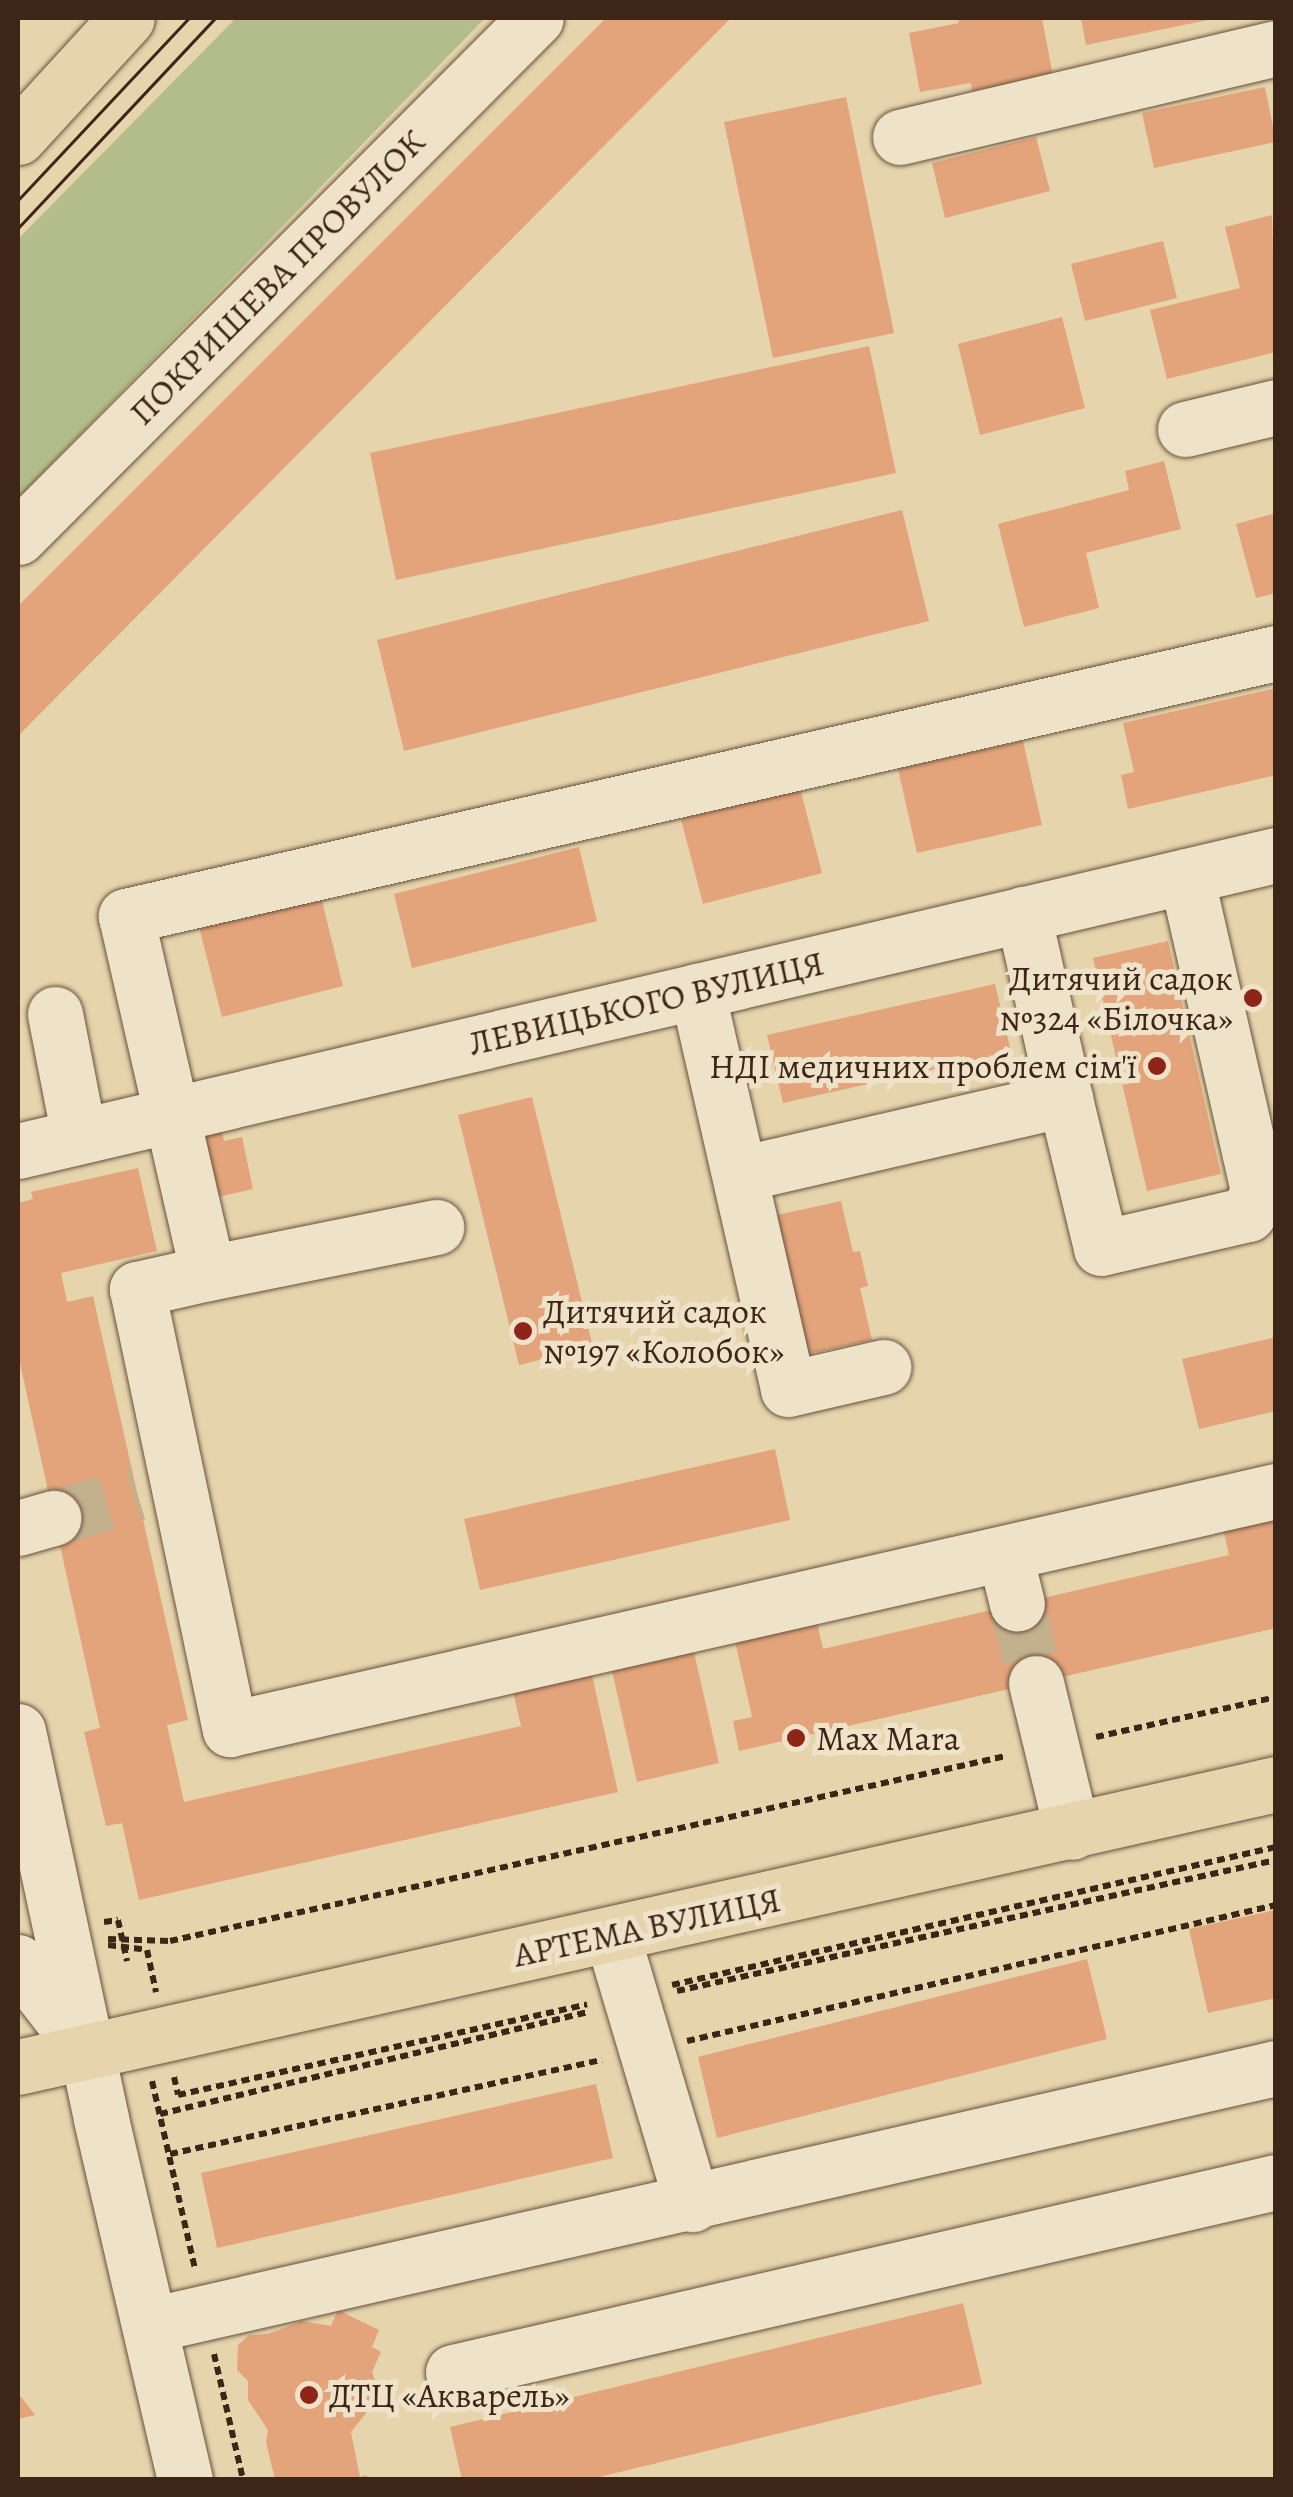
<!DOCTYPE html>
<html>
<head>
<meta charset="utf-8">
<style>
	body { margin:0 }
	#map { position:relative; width:1293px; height:2497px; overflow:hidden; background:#e5d4ac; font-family:Alegreya,serif }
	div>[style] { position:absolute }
	.green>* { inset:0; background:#b2bd8b }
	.building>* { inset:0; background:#e3a47b }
	.minor-tunnel>* { height:55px; margin-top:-27.5px; transform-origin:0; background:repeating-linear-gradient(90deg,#c3b18e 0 55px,transparent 0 83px) }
	.path>* { height:6px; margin-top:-3px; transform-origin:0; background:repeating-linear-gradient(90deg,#3d2517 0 8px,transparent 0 13px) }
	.roads { filter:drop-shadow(0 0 2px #67513c) drop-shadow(0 0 2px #67513c) }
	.minor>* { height:55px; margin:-27.5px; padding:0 27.5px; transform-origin:27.5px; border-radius:27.5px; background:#eee3c9 }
	.major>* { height:55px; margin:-27.5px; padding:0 27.5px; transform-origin:27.5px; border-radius:27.5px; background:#e5d4ac }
	.tram>* { height:2.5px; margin:-1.25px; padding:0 1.25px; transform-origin:1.25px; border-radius:1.25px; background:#3d2517 }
	.dots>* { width:28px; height:28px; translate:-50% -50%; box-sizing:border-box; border:5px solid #eee3c9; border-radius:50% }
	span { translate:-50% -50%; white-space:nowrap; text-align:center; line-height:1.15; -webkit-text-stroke:10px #eee3c9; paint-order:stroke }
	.street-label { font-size:35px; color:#3d2517 }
	.poi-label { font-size:35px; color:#3d2517 }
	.right { translate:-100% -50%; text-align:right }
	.left { translate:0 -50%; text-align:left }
	.frame { position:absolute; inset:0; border:20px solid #3d2517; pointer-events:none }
</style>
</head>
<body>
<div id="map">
	<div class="green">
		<div style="clip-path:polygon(236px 18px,485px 18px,18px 498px,18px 239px)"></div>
	</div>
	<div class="building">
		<div style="clip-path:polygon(606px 18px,731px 18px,18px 736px,18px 606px)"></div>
		<div style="clip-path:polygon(958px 18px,1042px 18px,1053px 76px,972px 91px,971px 83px,920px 92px,909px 33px,959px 23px)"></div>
		<div style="clip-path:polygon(1081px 18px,1212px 18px,1213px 19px,1086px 45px)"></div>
		<div style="clip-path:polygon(1265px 87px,1276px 142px,1154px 168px,1142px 113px)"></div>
		<div style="clip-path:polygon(846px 97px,894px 333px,773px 358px,724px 122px)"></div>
		<div style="clip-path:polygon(1036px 137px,1050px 191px,945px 218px,932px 163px)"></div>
		<div style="clip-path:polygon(1272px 215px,1276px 352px,1167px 379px,1150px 310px,1240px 288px,1225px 227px)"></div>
		<div style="clip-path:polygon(1163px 241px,1177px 298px,1085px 321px,1071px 264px)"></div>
		<div style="clip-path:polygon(1062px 317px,1085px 408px,980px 435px,958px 344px)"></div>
		<div style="clip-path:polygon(869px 346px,896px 473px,396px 580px,370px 453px)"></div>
		<div style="clip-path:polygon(1164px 461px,1181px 529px,1086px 553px,1099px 608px,1024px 627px,998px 524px,1129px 490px,1125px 471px)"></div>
		<div style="clip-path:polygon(902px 510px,929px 621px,404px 751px,377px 640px)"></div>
		<div style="clip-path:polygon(1276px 513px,1276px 593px,1256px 598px,1236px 524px)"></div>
		<div style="clip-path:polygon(1276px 688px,1276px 775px,1128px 809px,1121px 775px,1134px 772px,1123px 723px)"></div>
		<div style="clip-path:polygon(1023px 741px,1042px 825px,917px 853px,898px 769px)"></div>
		<div style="clip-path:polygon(800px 788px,822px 873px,703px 904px,681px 819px)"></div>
		<div style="clip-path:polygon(579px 847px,597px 921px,412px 968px,394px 894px)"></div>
		<div style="clip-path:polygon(321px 897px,343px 986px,222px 1017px,199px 927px)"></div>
		<div style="clip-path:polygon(1168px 941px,1221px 1174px,1147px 1191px,1093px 958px)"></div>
		<div style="clip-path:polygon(995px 984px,1011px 1052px,783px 1103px,767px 1035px)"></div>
		<div style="clip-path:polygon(532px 1097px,593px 1347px,519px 1365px,458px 1115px)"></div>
		<div style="clip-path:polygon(221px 1127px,224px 1141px,242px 1137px,253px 1189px,218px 1197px,203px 1131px)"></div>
		<div style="clip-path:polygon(138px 1168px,157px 1251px,61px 1273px,67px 1302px,93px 1296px,188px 1720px,167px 1725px,184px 1802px,521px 1726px,511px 1683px,590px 1666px,618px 1792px,139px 1900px,122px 1823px,106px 1826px,84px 1732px,100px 1728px,18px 1354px,18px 1203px,33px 1199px,31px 1192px)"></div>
		<div style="clip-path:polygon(841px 1201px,853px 1252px,860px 1251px,868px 1286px,860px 1288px,872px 1340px,798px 1356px,768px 1217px)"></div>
		<div style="clip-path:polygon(1276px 1337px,1276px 1411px,1199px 1429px,1182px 1359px)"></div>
		<div style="clip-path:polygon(775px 1449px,790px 1520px,480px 1590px,464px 1519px)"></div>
		<div style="clip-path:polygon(1276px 1498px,1276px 1628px,739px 1751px,733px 1721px,752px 1717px,731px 1623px,813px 1604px,823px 1649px,1017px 1604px,1229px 1555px,1219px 1511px)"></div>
		<div style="clip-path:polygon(694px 1652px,719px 1763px,637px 1782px,612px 1671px)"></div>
		<div style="clip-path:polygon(1276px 1910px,1276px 1998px,1208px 2013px,1189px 1929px)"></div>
		<div style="clip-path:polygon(1087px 1959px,1107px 2039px,717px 2138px,698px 2057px)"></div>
		<div style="clip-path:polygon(596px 2084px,613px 2158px,217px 2248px,201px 2173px)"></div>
		<div style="clip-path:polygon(963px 2303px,982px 2384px,587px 2480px,462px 2480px,450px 2427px)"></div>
		<div style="clip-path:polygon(338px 2310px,379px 2330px,372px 2347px,381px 2352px,372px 2372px,378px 2390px,371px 2387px,367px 2412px,351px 2432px,360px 2477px,367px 2475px,367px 2480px,275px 2480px,266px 2442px,268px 2430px,248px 2400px,248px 2381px,237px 2370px,238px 2345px,249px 2335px,268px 2334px,302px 2321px,331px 2326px)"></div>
		<div style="clip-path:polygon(18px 2395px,22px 2398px,35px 2415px,18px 2419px)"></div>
	</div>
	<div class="minor-tunnel">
		<div style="left:54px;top:1518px;width:87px;rotate:-16.8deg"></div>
		<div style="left:1017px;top:1604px;width:81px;rotate:76.5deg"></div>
	</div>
	<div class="path">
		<div style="left:1096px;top:1737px;width:184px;rotate:-12.5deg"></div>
		<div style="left:104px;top:1922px;width:14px;rotate:-8deg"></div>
		<div style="left:118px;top:1920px;width:42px;rotate:77.6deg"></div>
		<div style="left:108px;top:1939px;width:62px;rotate:1.8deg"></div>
		<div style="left:170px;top:1941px;width:856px;rotate:-12.48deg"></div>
		<div style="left:108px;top:1945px;width:39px;rotate:7deg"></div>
		<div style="left:147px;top:1950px;width:43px;rotate:77.9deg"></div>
		<div style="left:672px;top:1985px;width:620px;rotate:-12.87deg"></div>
		<div style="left:677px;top:1991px;width:613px;rotate:-12.34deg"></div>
		<div style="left:687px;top:2041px;width:604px;rotate:-13deg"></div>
		<div style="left:174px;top:2077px;width:18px;rotate:77deg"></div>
		<div style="left:178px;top:2095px;width:419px;rotate:-12.5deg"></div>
		<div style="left:152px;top:2081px;width:193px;rotate:77.1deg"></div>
		<div style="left:160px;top:2114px;width:439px;rotate:-13.4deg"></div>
		<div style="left:170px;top:2154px;width:442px;rotate:-12.3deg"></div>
		<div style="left:214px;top:2354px;width:129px;rotate:77deg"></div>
	</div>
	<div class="roads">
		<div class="minor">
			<div style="left:900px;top:137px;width:386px;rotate:-13.3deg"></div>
			<div style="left:1185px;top:429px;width:94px;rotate:-13.6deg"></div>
			<div style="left:18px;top:537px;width:733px;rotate:-45.06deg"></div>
			<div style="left:1276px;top:653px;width:1180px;rotate:167.12deg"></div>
			<div style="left:126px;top:916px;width:366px;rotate:77.1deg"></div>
			<div style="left:208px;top:1273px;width:73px;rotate:167.3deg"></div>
			<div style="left:137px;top:1289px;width:450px;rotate:78.1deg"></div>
			<div style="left:230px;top:1729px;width:1073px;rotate:-12.82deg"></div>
			<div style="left:697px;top:991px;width:408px;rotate:77.1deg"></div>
			<div style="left:788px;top:1389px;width:98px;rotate:-13deg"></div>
			<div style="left:55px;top:1014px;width:124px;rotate:78.9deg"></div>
			<div style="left:1065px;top:1099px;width:153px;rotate:76.4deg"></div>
			<div style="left:1101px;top:1248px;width:151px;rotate:-13deg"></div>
			<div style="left:1248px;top:1214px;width:26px;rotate:-67deg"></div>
			<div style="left:1258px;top:1190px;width:322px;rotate:-102.9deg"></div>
			<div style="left:18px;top:1151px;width:1292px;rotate:-13.24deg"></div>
			<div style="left:740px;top:1174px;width:334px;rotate:-13deg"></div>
			<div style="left:1065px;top:1099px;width:190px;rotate:-102.8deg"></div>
			<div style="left:208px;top:1273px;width:233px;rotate:-11.4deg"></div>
			<div style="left:18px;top:1528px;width:37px;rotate:-16deg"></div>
			<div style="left:1005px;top:1555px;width:50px;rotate:76.2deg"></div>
			<div style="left:1036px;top:1683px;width:153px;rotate:76.4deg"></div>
			<div style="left:18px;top:1731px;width:397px;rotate:77.9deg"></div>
			<div style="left:101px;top:2119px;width:371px;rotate:76.9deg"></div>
			<div style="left:612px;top:1935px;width:281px;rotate:73.4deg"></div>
			<div style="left:18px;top:1962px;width:100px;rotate:52.3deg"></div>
			<div style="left:150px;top:2325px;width:1155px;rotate:-12.86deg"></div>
			<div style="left:453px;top:2372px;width:845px;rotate:-13deg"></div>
		</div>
		<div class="major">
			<div style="left:18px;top:137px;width:161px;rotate:-47.5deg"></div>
			<div style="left:18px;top:2067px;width:1289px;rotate:-12.68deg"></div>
		</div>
	</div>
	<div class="tram">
		<div style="left:18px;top:200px;width:250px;rotate:-46.8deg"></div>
		<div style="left:18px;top:228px;width:288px;rotate:-46.8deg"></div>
	</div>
	<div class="dots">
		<div style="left:1253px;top:998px;background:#8f2418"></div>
		<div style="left:1157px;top:1066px;background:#8f2418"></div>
		<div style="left:523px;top:1331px;background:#8f2418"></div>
		<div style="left:796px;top:1738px;background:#8f2418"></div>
		<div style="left:309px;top:2395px;background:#8f2418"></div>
	</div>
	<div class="street-label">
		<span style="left:277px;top:277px;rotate:-45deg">ПОКРИШЕВА ПРОВУЛОК</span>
		<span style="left:646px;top:1003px;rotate:-13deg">ЛЕВИЦЬКОГО ВУЛИЦЯ</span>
		<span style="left:647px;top:1927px;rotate:-12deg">АРТЕМА ВУЛИЦЯ</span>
	</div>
	<div class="poi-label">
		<span class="right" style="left:1233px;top:998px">Дитячий садок<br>№324 «Білочка»</span>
		<span class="right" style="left:1137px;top:1066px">НДІ медичних проблем сім'ї</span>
		<span class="left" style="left:543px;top:1331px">Дитячий садок<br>№197 «Колобок»</span>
		<span class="left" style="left:816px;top:1738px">Max Mara</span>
		<span class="left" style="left:329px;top:2395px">ДТЦ «Акварель»</span>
	</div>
	<div class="frame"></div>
</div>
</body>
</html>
